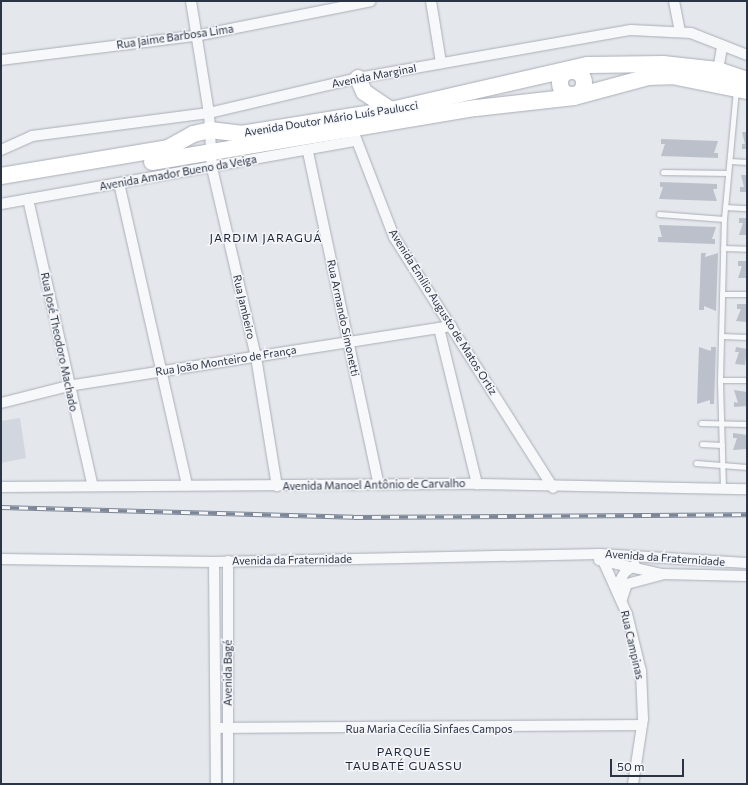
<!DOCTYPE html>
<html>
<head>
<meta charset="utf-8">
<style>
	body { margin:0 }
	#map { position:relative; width:748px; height:785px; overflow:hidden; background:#e4e7ec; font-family:Commissioner,sans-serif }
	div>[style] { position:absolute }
	.built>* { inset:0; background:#d2d6de }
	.building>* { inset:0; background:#bbc0ca }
	.roads { filter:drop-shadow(0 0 1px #a9aeb7) drop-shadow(0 0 1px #a9aeb7) }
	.lane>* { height:5px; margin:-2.5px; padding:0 2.5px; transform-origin:2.5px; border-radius:2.5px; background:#f7f8fa }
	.street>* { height:10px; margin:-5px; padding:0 5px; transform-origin:5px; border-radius:5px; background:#f7f8fa }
	.primary>* { height:16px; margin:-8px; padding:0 8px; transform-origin:8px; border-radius:8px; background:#fff }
	.primary>.ring { margin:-8px; padding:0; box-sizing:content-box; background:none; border:16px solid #fff; border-radius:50% }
	.rail>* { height:4.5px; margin-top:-2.25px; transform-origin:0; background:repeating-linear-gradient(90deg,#f4f6f9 0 9px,#7d8696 0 18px); box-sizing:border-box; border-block:1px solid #7d8696 }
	span { translate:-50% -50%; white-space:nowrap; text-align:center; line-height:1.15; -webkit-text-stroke:3px #f4f6f9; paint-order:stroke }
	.street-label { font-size:11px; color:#2b3445 }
	.neighbourhood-label { font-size:12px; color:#1d2536; letter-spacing:1px }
	.frame { position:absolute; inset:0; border:2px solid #2b3445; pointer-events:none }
	.scale { position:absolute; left:610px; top:759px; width:74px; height:18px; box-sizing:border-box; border:2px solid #2b3445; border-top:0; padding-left:5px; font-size:12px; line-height:14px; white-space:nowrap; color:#2b3445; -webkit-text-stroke:3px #f4f6f9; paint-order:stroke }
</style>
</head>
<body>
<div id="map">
	<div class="built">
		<div style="clip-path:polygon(20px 418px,26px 458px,1px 463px,1px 421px)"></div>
	</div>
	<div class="building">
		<div style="clip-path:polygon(742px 132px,747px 132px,747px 149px,742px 149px,742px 144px,745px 144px)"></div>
		<div style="clip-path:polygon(661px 139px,718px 141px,714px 153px,718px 153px,718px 158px,661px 156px,665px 144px,661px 144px)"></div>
		<div style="clip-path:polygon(741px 175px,747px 175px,747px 192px,740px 192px,740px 187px,744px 187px)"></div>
		<div style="clip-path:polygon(660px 182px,717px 184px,717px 189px,713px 189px,717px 201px,659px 199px,663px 187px,660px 187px)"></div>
		<div style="clip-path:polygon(739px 218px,747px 218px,747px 235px,739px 235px,743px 223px,739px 223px)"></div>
		<div style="clip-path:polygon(659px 225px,716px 227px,712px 239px,715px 239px,715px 244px,658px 242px,658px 237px,662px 237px)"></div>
		<div style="clip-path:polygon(701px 253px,706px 253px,705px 257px,718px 253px,716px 311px,704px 306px,704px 310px,699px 310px)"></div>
		<div style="clip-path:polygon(738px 261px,747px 261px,747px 278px,738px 278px,742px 266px,738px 266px)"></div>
		<div style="clip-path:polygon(737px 304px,747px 304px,746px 322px,736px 321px,741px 309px,737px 309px)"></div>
		<div style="clip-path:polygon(699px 347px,711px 351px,711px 347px,716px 347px,714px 404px,710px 404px,710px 400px,697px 404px)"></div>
		<div style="clip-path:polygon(736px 347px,747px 349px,745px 365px,735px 364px,739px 352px,735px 352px)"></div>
		<div style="clip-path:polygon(734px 390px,747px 392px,747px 406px,734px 407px,734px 402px,738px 403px)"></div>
		<div style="clip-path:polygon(733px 433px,747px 435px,747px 449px,733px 450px,737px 438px,733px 438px)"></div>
	</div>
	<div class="roads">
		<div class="lane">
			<div style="left:730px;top:161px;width:17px;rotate:3deg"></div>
			<div style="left:663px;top:172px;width:65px;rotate:0.9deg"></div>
			<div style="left:725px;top:207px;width:22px;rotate:3deg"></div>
			<div style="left:659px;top:214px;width:65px;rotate:4.4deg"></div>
			<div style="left:723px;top:248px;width:24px;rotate:2deg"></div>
			<div style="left:722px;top:294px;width:25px"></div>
			<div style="left:721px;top:336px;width:26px;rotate:2deg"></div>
			<div style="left:720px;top:380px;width:27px"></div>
			<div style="left:701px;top:423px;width:46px;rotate:1.2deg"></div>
			<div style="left:702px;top:444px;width:20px;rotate:3deg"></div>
			<div style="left:696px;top:463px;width:51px;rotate:4.5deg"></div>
			<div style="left:723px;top:489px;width:109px;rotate:-91.6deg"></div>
			<div style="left:720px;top:380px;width:161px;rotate:-88.6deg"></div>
			<div style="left:724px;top:219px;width:130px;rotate:-84.7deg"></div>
		</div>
		<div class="street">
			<div style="left:191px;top:1px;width:113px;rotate:80.9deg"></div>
			<div style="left:209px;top:113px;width:55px;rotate:86.9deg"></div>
			<div style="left:212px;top:168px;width:194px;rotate:76.9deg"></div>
			<div style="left:256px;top:357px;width:131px;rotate:80.8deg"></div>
			<div style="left:431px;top:1px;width:63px;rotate:80.8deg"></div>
			<div style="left:674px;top:1px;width:31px;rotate:79deg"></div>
			<div style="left:1px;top:60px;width:195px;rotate:-7.1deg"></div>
			<div style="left:195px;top:36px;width:179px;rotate:-11.2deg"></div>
			<div style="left:718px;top:70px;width:22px;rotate:-80deg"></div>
			<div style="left:352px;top:128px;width:117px;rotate:68.9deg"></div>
			<div style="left:394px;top:237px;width:297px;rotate:57.6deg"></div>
			<div style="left:1px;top:150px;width:34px;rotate:-24deg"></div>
			<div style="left:32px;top:136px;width:178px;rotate:-7.4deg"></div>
			<div style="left:209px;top:113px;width:153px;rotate:-13.2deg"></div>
			<div style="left:358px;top:78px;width:277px;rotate:-10deg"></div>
			<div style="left:631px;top:30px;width:60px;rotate:2.9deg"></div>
			<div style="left:691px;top:33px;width:60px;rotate:21.4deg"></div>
			<div style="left:308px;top:152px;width:340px;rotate:78deg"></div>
			<div style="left:119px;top:183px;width:310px;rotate:77.3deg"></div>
			<div style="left:28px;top:199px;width:292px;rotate:77.3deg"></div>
			<div style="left:1px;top:204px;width:360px;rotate:-10.1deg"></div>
			<div style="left:439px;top:328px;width:161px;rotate:76.3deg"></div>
			<div style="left:1px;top:403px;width:69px;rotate:-14.2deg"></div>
			<div style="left:68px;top:386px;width:388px;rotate:-8.9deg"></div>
			<div style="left:1px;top:487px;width:476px;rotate:-0.4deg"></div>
			<div style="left:477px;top:484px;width:270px;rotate:1.1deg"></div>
			<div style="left:600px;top:554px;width:66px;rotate:65.8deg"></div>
			<div style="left:627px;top:614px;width:59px;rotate:76.2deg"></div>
			<div style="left:641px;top:671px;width:48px;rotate:87.6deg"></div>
			<div style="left:643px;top:719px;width:66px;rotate:98.7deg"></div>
			<div style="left:1px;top:559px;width:213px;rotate:0.8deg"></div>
			<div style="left:214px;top:562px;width:386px;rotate:-1.2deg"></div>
			<div style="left:600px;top:554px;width:147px;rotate:3.5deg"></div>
			<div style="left:599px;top:560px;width:65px;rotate:12.5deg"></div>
			<div style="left:662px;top:574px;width:85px;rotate:1.3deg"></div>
			<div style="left:228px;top:561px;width:223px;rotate:90deg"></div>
			<div style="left:214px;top:562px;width:222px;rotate:89.5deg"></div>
			<div style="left:616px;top:587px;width:17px;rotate:-59deg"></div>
			<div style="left:625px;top:572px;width:12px;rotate:-35deg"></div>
			<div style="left:622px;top:599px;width:16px;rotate:-72deg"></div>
			<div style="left:627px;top:584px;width:35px;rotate:-15deg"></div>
			<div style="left:216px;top:728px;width:426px;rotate:-0.4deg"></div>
		</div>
		<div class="primary">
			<div class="ring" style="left:560px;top:71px;width:8px;height:8px"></div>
			<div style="left:358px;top:78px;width:15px;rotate:67deg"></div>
			<div style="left:364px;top:92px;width:32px;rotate:34deg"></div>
			<div style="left:152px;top:162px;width:328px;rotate:-9.5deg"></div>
			<div style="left:476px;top:108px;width:99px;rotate:-6.4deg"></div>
			<div style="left:574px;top:97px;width:77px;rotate:-15.1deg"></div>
			<div style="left:648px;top:77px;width:24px;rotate:-2deg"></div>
			<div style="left:672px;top:76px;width:76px;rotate:11.3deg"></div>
			<div style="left:1px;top:176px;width:169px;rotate:-9.5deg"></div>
			<div style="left:168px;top:148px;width:29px;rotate:-29deg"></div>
			<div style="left:193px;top:134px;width:17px;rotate:-13deg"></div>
			<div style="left:210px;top:130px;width:31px;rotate:7deg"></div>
			<div style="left:241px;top:134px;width:152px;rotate:-9.1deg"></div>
			<div style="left:391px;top:110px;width:202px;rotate:-12.9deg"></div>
			<div style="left:588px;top:65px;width:75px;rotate:-0.8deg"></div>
			<div style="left:663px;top:64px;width:55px;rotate:6.2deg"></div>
			<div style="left:718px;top:70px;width:31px;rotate:19deg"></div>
		</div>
	</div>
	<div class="rail">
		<div style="left:1px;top:507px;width:353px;rotate:1.6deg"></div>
		<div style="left:354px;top:517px;width:393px;rotate:-0.4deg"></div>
	</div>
	<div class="street-label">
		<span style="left:175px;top:37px;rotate:-8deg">Rua Jaime Barbosa Lima</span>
		<span style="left:374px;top:76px;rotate:-11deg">Avenida Marginal</span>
		<span style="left:331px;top:119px;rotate:-9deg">Avenida Doutor Mário Luís Paulucci</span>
		<span style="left:178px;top:173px;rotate:-10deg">Avenida Amador Bueno da Veiga</span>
		<span style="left:244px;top:307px;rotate:77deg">Rua Jambeiro</span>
		<span style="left:443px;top:312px;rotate:58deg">Avenida Emílio Augusto de Matos Ortiz</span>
		<span style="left:343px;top:318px;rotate:78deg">Rua Armando Simonetti</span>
		<span style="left:59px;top:342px;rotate:78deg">Rua José Theodoro Machado</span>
		<span style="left:226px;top:361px;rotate:-9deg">Rua João Monteiro de França</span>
		<span style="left:374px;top:485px;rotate:-1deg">Avenida Manoel Antônio de Carvalho</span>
		<span style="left:665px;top:558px;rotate:4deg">Avenida da Fraternidade</span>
		<span style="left:292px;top:560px;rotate:-1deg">Avenida da Fraternidade</span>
		<span style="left:632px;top:645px;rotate:77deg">Rua Campinas</span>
		<span style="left:228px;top:673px;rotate:-90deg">Avenida Bagé</span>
		<span style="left:429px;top:729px">Rua Maria Cecília Sinfaes Campos</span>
	</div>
	<div class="neighbourhood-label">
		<span style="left:266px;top:238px">JARDIM JARAGUÁ</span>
		<span style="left:404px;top:759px">PARQUE<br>TAUBATÉ GUASSU</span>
	</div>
	<div class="frame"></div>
	<div class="scale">50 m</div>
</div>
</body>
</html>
